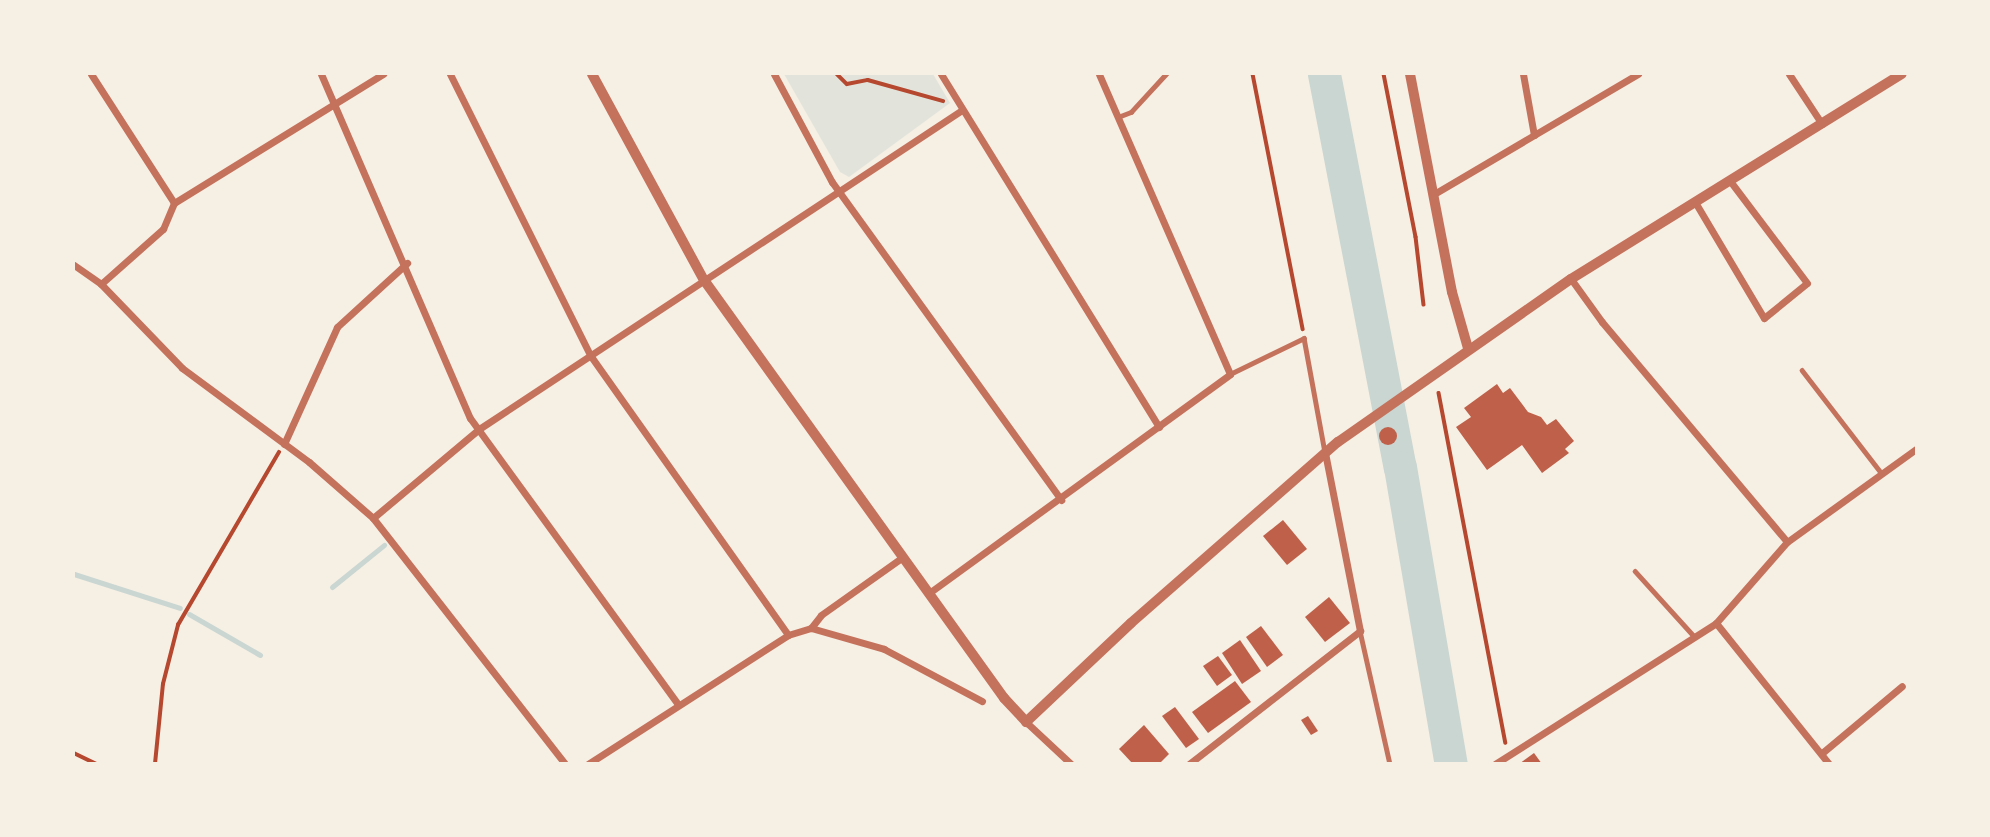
<!DOCTYPE html>
<html>
<head>
<meta charset="utf-8">
<style>
	body { margin:0 }
	#map { position:relative; width:1990px; height:837px; overflow:hidden; background:#f6efe4; font-family:Poppins,sans-serif }
	div>[style] { position:absolute }
	.green>* { inset:0; background:#e2e4dc }
	.stream>* { height:5px; margin:-2.5px; padding:0 2.5px; transform-origin:2.5px; border-radius:2.5px; background:#c9d6d2 }
	.river>* { height:33px; margin:-16.5px; padding:0 16.5px; transform-origin:16.5px; border-radius:16.5px; background:#c9d6d2 }
	.building>* { inset:0; background:#bf614a }
	.round { border-radius:50% }
	.path>* { height:3.5px; margin:-1.75px; padding:0 1.75px; transform-origin:1.75px; border-radius:1.75px; background:#b5482f }
	.service>* { height:4.5px; margin:-2.25px; padding:0 2.25px; transform-origin:2.25px; border-radius:2.25px; background:#c5725c }
	.minor>* { height:7px; margin:-3.5px; padding:0 3.5px; transform-origin:3.5px; border-radius:3.5px; background:#c5725c }
	.tertiary>* { height:10px; margin:-5px; padding:0 5px; transform-origin:5px; border-radius:5px; background:#c5725c }
	span { translate:-50% -50%; white-space:nowrap; text-align:center; line-height:1.15; -webkit-text-stroke:7px #f6efe4; paint-order:stroke }
	.frame { position:absolute; inset:0; border:75px solid #f6efe4; pointer-events:none }
</style>
</head>
<body>
<div id="map">
	<div class="green">
		<div style="clip-path:polygon(784px 74px,933px 74px,950px 103px,849px 177px,840px 172px)"></div>
	</div>
	<div class="stream">
		<div style="left:74px;top:574px;width:111px;rotate:17.8deg"></div>
		<div style="left:332px;top:587px;width:67px;rotate:-38.9deg"></div>
		<div style="left:189px;top:614px;width:82px;rotate:30deg"></div>
	</div>
	<div class="river">
		<div style="left:1324px;top:74px;width:400px;rotate:79.1deg"></div>
		<div style="left:1400px;top:467px;width:301px;rotate:80.3deg"></div>
	</div>
	<div class="building">
		<div style="clip-path:polygon(1497px 384px,1503px 393px,1510px 388px,1528px 412px,1541px 417px,1547px 425px,1556px 419px,1574px 441px,1565px 449px,1569px 453px,1542px 473px,1522px 445px,1487px 470px,1456px 427px,1471px 417px,1464px 408px)"></div>
		<div class="round" style="left:1379px;top:427px;width:18px;height:18px"></div>
		<div style="clip-path:polygon(1283px 520px,1307px 549px,1287px 565px,1263px 536px)"></div>
		<div style="clip-path:polygon(1329px 597px,1350px 623px,1325px 642px,1305px 617px)"></div>
		<div style="clip-path:polygon(1261px 626px,1283px 655px,1267px 667px,1246px 637px)"></div>
		<div style="clip-path:polygon(1240px 640px,1261px 671px,1242px 684px,1222px 653px)"></div>
		<div style="clip-path:polygon(1218px 656px,1232px 675px,1217px 686px,1203px 666px)"></div>
		<div style="clip-path:polygon(1235px 681px,1251px 702px,1208px 733px,1192px 712px)"></div>
		<div style="clip-path:polygon(1175px 707px,1199px 739px,1186px 748px,1162px 716px)"></div>
		<div style="clip-path:polygon(1308px 716px,1318px 731px,1311px 735px,1301px 720px)"></div>
		<div style="clip-path:polygon(1144px 725px,1169px 754px,1159px 764px,1133px 764px,1119px 749px)"></div>
		<div style="clip-path:polygon(1534px 753px,1542px 764px,1519px 764px)"></div>
	</div>
	<div class="path">
		<div style="left:837px;top:74px;width:14px;rotate:45deg"></div>
		<div style="left:847px;top:84px;width:21px;rotate:-11deg"></div>
		<div style="left:868px;top:80px;width:78px;rotate:15.6deg"></div>
		<div style="left:1253px;top:74px;width:260px;rotate:78.9deg"></div>
		<div style="left:1384px;top:74px;width:166px;rotate:78.9deg"></div>
		<div style="left:1416px;top:237px;width:68px;rotate:83.3deg"></div>
		<div style="left:1439px;top:393px;width:356px;rotate:79.2deg"></div>
		<div style="left:74px;top:753px;width:25px;rotate:26deg"></div>
		<div style="left:155px;top:764px;width:80px;rotate:-84.3deg"></div>
		<div style="left:163px;top:684px;width:61px;rotate:-75.7deg"></div>
		<div style="left:178px;top:625px;width:200px;rotate:-59.7deg"></div>
	</div>
	<div class="service">
		<div style="left:1118px;top:117px;width:14px;rotate:-21deg"></div>
		<div style="left:1131px;top:112px;width:52px;rotate:-47.4deg"></div>
		<div style="left:1802px;top:370px;width:131px;rotate:52.4deg"></div>
		<div style="left:1230px;top:374px;width:82px;rotate:-25.9deg"></div>
		<div style="left:1304px;top:338px;width:116px;rotate:79.6deg"></div>
		<div style="left:1635px;top:571px;width:88px;rotate:47.8deg"></div>
		<div style="left:1360px;top:631px;width:136px;rotate:77.3deg"></div>
	</div>
	<div class="minor">
		<div style="left:91px;top:74px;width:153px;rotate:57.2deg"></div>
		<div style="left:321px;top:74px;width:375px;rotate:66.6deg"></div>
		<div style="left:470px;top:418px;width:354px;rotate:54deg"></div>
		<div style="left:450px;top:74px;width:314px;rotate:63.5deg"></div>
		<div style="left:590px;top:355px;width:343px;rotate:54.7deg"></div>
		<div style="left:774px;top:74px;width:123px;rotate:61.8deg"></div>
		<div style="left:832px;top:182px;width:392px;rotate:54.2deg"></div>
		<div style="left:941px;top:74px;width:415px;rotate:58.3deg"></div>
		<div style="left:1523px;top:74px;width:62px;rotate:79.8deg"></div>
		<div style="left:1789px;top:74px;width:60px;rotate:56.6deg"></div>
		<div style="left:1434px;top:194px;width:237px;rotate:-30.5deg"></div>
		<div style="left:1695px;top:202px;width:135px;rotate:59.3deg"></div>
		<div style="left:1764px;top:318px;width:55px;rotate:-39.1deg"></div>
		<div style="left:1807px;top:283px;width:128px;rotate:-127deg"></div>
		<div style="left:174px;top:203px;width:246px;rotate:-31.7deg"></div>
		<div style="left:74px;top:265px;width:33px;rotate:35deg"></div>
		<div style="left:101px;top:284px;width:117px;rotate:46deg"></div>
		<div style="left:182px;top:368px;width:158px;rotate:36.5deg"></div>
		<div style="left:309px;top:462px;width:85px;rotate:41.2deg"></div>
		<div style="left:373px;top:518px;width:312px;rotate:52deg"></div>
		<div style="left:1571px;top:279px;width:53px;rotate:54.2deg"></div>
		<div style="left:1602px;top:322px;width:287px;rotate:49.9deg"></div>
		<div style="left:101px;top:284px;width:83px;rotate:-41.6deg"></div>
		<div style="left:163px;top:229px;width:28px;rotate:-67deg"></div>
		<div style="left:284px;top:444px;width:128px;rotate:-65.6deg"></div>
		<div style="left:337px;top:327px;width:95px;rotate:-42.4deg"></div>
		<div style="left:373px;top:518px;width:138px;rotate:-40deg"></div>
		<div style="left:479px;top:429px;width:579px;rotate:-33.44deg"></div>
		<div style="left:929px;top:593px;width:372px;rotate:-36deg"></div>
		<div style="left:1230px;top:374px;width:327px;rotate:-113.6deg"></div>
		<div style="left:1716px;top:623px;width:181px;rotate:51.3deg"></div>
		<div style="left:811px;top:628px;width:16px;rotate:-52deg"></div>
		<div style="left:821px;top:615px;width:100px;rotate:-35.3deg"></div>
		<div style="left:1026px;top:722px;width:62px;rotate:43deg"></div>
		<div style="left:1822px;top:753px;width:104px;rotate:-39.9deg"></div>
		<div style="left:588px;top:764px;width:238px;rotate:-32.8deg"></div>
		<div style="left:788px;top:635px;width:24px;rotate:-17deg"></div>
		<div style="left:811px;top:628px;width:76px;rotate:16deg"></div>
		<div style="left:884px;top:649px;width:111px;rotate:28deg"></div>
		<div style="left:1189px;top:764px;width:217px;rotate:-37.9deg"></div>
		<div style="left:1360px;top:631px;width:182px;rotate:-101.1deg"></div>
		<div style="left:1495px;top:764px;width:262px;rotate:-32.5deg"></div>
		<div style="left:1716px;top:623px;width:108px;rotate:-48.8deg"></div>
		<div style="left:1787px;top:542px;width:159px;rotate:-35.8deg"></div>
	</div>
	<div class="tertiary">
		<div style="left:592px;top:74px;width:234px;rotate:61.5deg"></div>
		<div style="left:704px;top:280px;width:515px;rotate:54.33deg"></div>
		<div style="left:1004px;top:698px;width:33px;rotate:47deg"></div>
		<div style="left:1026px;top:722px;width:144px;rotate:-43.3deg"></div>
		<div style="left:1131px;top:623px;width:275px;rotate:-41.2deg"></div>
		<div style="left:1338px;top:442px;width:284px;rotate:-35deg"></div>
		<div style="left:1571px;top:279px;width:389px;rotate:-31.8deg"></div>
		<div style="left:1410px;top:74px;width:222px;rotate:79.1deg"></div>
		<div style="left:1452px;top:292px;width:58px;rotate:74.1deg"></div>
	</div>
	<div class="frame"></div>
</div>
</body>
</html>
